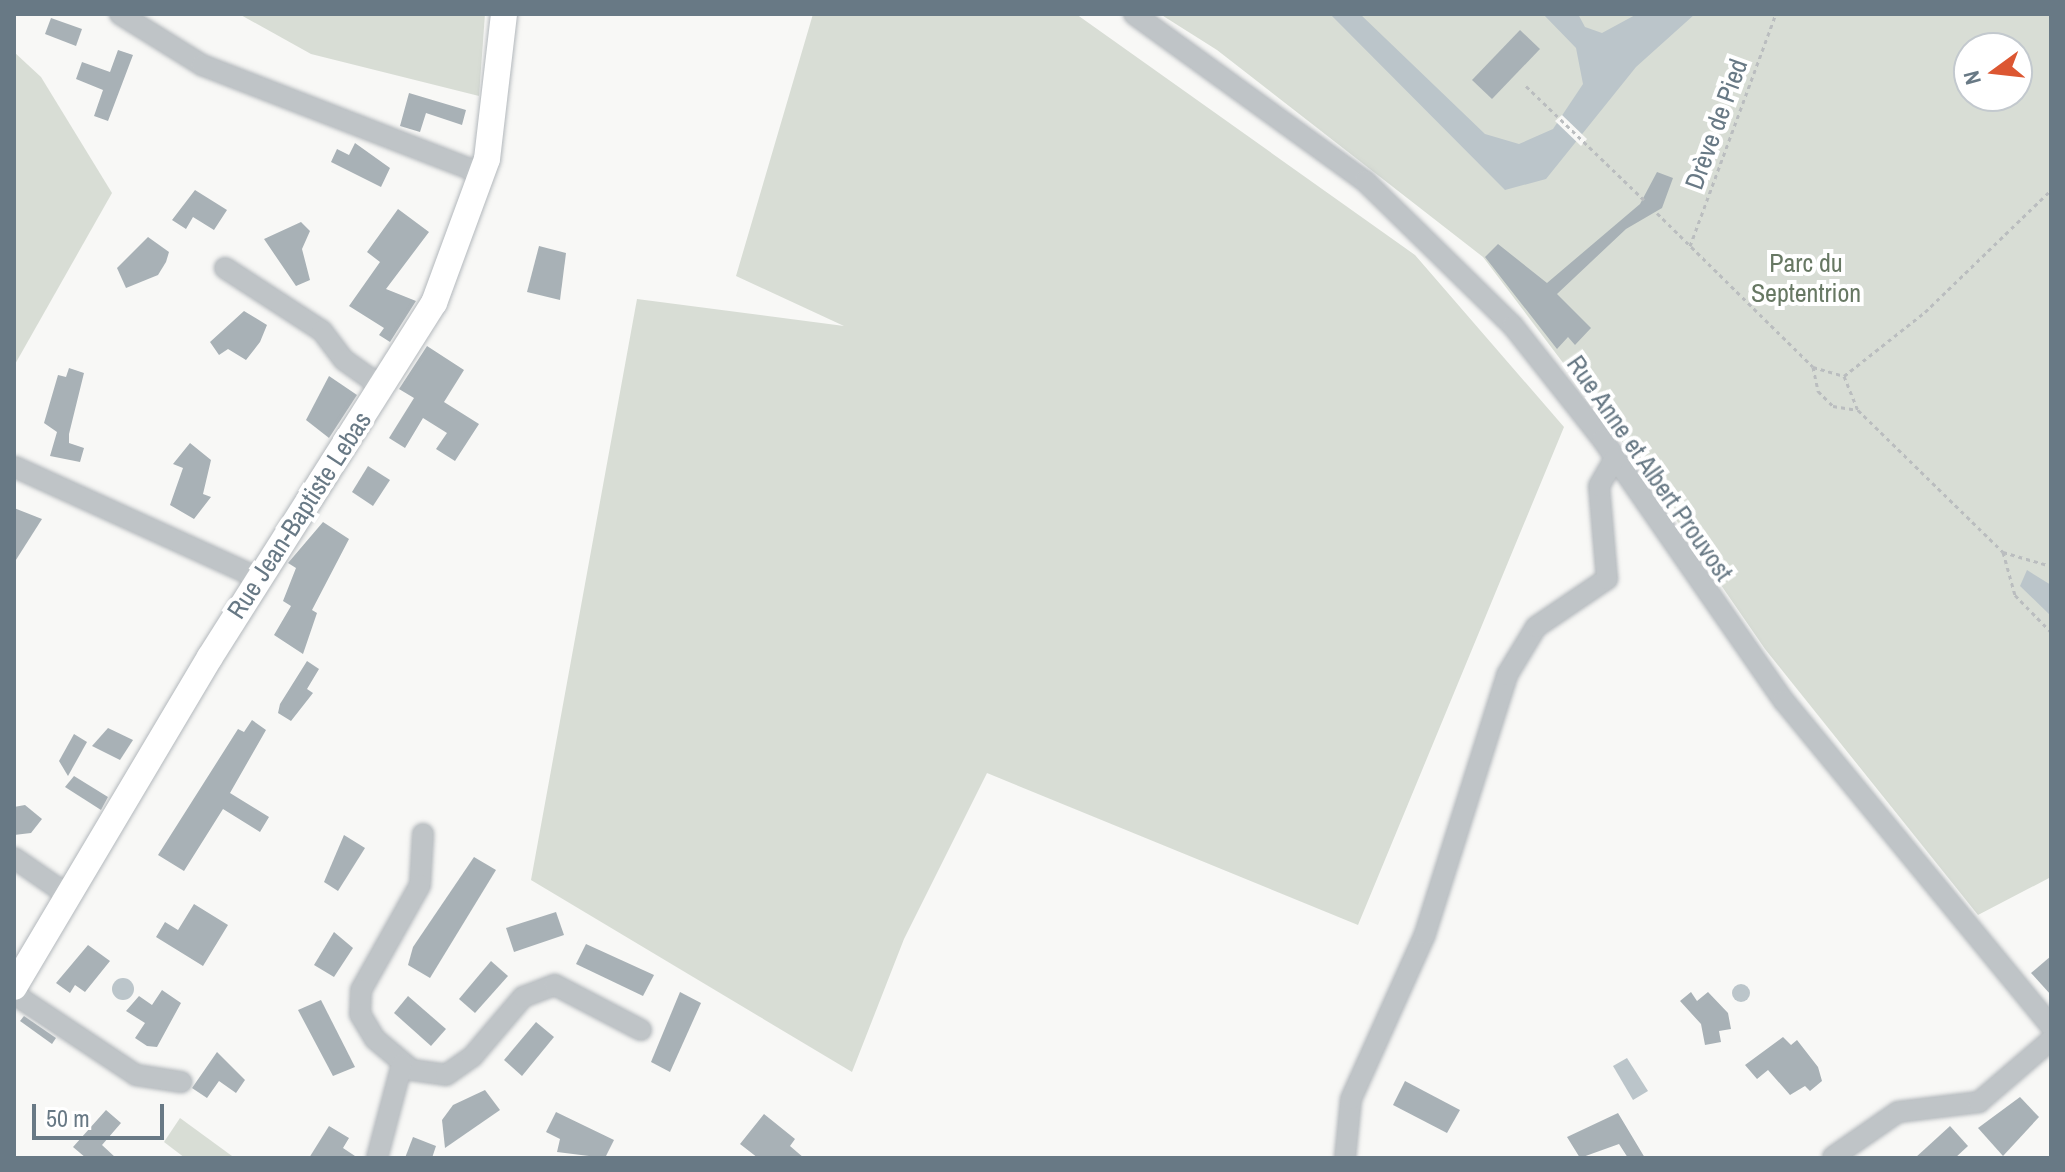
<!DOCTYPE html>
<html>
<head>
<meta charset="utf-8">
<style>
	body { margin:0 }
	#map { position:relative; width:2065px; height:1172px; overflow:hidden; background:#f8f8f6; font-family:"Archivo Narrow",sans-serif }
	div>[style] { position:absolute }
	.green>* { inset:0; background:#d8ddd5 }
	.water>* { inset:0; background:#bbc5ca }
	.round { border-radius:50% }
	.pier>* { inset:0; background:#f8f8f6 }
	.building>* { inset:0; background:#a8b1b6 }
	.path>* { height:3px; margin-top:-1.5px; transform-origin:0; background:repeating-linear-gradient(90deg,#babdbf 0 4px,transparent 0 8px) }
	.roads { filter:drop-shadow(0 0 2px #b3b8bc) drop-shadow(0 0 2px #b3b8bc) }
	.minor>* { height:20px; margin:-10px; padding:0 10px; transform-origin:10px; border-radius:10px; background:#bfc4c7 }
	.major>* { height:26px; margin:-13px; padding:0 13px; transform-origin:13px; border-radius:13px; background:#fff }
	span { translate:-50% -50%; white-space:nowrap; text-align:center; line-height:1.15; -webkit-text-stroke:8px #fff; paint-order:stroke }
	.street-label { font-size:26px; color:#687985 }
	.park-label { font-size:26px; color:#677863 }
	.frame { position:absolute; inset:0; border:16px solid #687985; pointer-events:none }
	.north { position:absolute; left:1953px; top:32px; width:80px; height:80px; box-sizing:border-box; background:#fff; border:2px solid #c3c9ce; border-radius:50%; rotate:255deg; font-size:22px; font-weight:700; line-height:32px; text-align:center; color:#687985 }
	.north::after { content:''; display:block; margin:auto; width:28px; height:36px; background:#dc5732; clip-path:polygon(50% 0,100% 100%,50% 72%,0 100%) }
	.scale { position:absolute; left:32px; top:1104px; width:132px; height:36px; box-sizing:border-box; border:4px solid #687985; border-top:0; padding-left:10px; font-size:24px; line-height:28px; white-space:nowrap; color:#687985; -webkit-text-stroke:6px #fff; paint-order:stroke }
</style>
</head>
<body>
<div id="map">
	<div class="green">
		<div style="clip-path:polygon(239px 14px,485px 14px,479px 96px,311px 54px)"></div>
		<div style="clip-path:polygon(813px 14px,1076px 14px,1415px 255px,1564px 427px,1358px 925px,987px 773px,904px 939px,852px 1072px,531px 880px,637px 299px,844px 326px,736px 276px)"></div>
		<div style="clip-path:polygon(evenodd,1160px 14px,2051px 14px,2051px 877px,1978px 915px,1765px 649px,1617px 434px,1483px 257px,1217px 50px,1160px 14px,1969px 48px,2017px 48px,2017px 96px,1969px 96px,1969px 48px)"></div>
		<div style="clip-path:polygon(14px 52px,41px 77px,112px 193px,14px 366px)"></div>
		<div style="clip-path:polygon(180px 1118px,232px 1156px,230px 1158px,185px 1158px,164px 1142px)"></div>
	</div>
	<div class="water">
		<div style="clip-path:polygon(1330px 14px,1360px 14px,1485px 134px,1519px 144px,1553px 129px,1583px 84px,1576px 48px,1543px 14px,1578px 14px,1585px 27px,1602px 33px,1637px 14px,1695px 14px,1636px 67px,1546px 179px,1505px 190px)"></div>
		<div style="clip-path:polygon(2027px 570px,2051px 585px,2051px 616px,2020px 586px)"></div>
		<div class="round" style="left:112px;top:978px;width:22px;height:22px"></div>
		<div class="round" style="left:1732px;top:984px;width:18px;height:18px"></div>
		<div style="clip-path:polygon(1627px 1058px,1648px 1091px,1633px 1100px,1613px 1066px)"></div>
	</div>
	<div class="pier">
		<div style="clip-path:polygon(1562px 115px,1587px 139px,1581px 146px,1555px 121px)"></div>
	</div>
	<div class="building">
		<div style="clip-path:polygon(51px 18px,82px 29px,76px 46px,45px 34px)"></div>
		<div style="clip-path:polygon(1520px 30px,1540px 49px,1492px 99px,1472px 80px)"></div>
		<div style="clip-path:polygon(118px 50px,133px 55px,108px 121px,94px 116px,103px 90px,76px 79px,82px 62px,110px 72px)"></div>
		<div style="clip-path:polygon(409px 93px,466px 110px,462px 125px,426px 113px,420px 132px,400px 126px)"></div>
		<div style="clip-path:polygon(355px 143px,390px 168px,381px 187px,331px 162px,337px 149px,349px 155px)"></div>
		<div style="clip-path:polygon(1657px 172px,1673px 178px,1662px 208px,1626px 229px,1557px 294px,1591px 328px,1575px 345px,1568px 337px,1557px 349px,1485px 257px,1498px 244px,1547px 283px,1640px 204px)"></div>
		<div style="clip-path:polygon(195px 190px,227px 210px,214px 230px,193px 217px,186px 229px,172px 220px)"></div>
		<div style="clip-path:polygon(398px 209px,429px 232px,386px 289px,416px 301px,390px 342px,379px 335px,384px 328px,349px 306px,380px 262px,367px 252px)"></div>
		<div style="clip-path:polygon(301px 222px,310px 231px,302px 249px,310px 280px,296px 286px,264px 239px)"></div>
		<div style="clip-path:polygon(148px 237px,169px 252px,166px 262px,158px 275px,126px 288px,117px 268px)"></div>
		<div style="clip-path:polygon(539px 246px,566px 253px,560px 300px,527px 292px)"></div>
		<div style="clip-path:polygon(244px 311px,267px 325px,260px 342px,246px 360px,228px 349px,219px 355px,210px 342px)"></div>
		<div style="clip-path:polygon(427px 346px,464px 370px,444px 402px,479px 424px,455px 461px,436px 449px,447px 433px,423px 418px,405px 448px,389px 438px,414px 398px,399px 389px)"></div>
		<div style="clip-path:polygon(69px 368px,84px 373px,69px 434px,69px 443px,84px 448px,80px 462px,50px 456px,57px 432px,44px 423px,58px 375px,66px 377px)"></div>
		<div style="clip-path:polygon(329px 376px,357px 395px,329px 438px,306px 420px)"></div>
		<div style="clip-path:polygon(190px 443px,211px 460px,203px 494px,211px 497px,194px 519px,170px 505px,183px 468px,173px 464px)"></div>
		<div style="clip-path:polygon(368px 466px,390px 480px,373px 506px,352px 492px)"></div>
		<div style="clip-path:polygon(14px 508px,42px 519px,14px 563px)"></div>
		<div style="clip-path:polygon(323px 522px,349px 539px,312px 610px,317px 613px,303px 654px,274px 635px,291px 606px,283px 601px,296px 568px,288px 563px)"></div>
		<div style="clip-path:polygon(307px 661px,319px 669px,307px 689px,313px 693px,291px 721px,278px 713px,280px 704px)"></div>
		<div style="clip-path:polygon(252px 720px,266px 730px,230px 793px,269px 817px,260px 832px,223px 809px,184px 871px,158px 855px,238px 729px,244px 732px)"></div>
		<div style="clip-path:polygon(108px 728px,133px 740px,120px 760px,92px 746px)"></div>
		<div style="clip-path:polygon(74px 734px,87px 742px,68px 776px,59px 761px)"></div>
		<div style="clip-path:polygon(74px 776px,108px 797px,101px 810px,65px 787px)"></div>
		<div style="clip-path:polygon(25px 805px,42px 819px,31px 833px,14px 835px,14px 807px)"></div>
		<div style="clip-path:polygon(344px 835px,365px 848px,338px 891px,324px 882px)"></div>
		<div style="clip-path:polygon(474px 857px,496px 870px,430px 978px,408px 965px,413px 947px)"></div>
		<div style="clip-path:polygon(194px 904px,228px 925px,203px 966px,156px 937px,165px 922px,178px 930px)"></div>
		<div style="clip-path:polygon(556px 912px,564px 935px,514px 952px,506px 928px)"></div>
		<div style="clip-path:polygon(334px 932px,353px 948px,334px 977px,314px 965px)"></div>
		<div style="clip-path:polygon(586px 944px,654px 975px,643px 996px,576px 964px)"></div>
		<div style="clip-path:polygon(88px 945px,110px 961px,85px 992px,75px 985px,70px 993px,56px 983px)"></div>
		<div style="clip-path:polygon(2051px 956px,2051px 995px,2031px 973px)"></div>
		<div style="clip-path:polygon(491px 961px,508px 976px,475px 1013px,459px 999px)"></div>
		<div style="clip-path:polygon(162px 990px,181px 1003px,157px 1047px,147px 1046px,135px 1038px,145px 1023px,126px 1011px,139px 996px,152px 1005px)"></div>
		<div style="clip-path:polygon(680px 992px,701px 1003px,670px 1072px,651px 1062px)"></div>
		<div style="clip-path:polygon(1691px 992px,1697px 1001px,1708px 992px,1728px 1013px,1731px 1029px,1719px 1031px,1721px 1042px,1705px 1045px,1701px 1024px,1680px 1001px)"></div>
		<div style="clip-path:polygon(408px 996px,446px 1029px,431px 1046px,394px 1013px)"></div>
		<div style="clip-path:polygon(321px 1000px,355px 1067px,333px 1076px,298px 1010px)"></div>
		<div style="clip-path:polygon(24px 1016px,56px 1038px,52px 1044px,20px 1021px)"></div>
		<div style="clip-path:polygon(536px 1022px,554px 1037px,522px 1076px,504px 1060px)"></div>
		<div style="clip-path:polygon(1783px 1037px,1791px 1045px,1797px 1040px,1818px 1067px,1822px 1081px,1810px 1091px,1805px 1086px,1790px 1095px,1768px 1070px,1757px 1079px,1745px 1065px)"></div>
		<div style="clip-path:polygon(217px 1052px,245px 1080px,236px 1093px,219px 1081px,207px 1098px,192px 1088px)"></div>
		<div style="clip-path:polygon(1405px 1081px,1460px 1110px,1447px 1133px,1393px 1105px)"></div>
		<div style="clip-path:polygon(485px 1090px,500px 1110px,445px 1148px,442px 1120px,453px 1105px)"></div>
		<div style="clip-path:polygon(2020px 1097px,2039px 1117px,2003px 1156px,1978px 1128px)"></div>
		<div style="clip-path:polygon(106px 1110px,121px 1123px,102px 1145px,116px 1158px,86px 1158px,73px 1147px)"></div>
		<div style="clip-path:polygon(556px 1112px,614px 1140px,605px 1158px,557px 1152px,560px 1139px,546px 1132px)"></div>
		<div style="clip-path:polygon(1618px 1113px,1645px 1158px,1628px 1158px,1619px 1144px,1580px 1158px,1567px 1137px)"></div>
		<div style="clip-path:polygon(764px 1114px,795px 1139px,790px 1146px,804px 1158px,758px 1158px,740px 1144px)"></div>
		<div style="clip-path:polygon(329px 1126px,349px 1138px,343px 1148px,358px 1158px,309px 1158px)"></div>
		<div style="clip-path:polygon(1950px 1126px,1968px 1146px,1955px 1158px,1915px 1158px)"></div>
		<div style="clip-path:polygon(413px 1137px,436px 1146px,432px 1158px,405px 1158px)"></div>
	</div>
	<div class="path">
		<div style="left:1526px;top:86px;width:164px;rotate:44deg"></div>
		<div style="left:1657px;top:213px;width:219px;rotate:44.6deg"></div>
		<div style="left:1813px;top:367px;width:32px;rotate:16deg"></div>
		<div style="left:1844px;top:376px;width:37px;rotate:68deg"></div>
		<div style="left:1858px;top:410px;width:203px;rotate:44.4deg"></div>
		<div style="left:2003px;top:552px;width:50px;rotate:16.3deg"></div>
		<div style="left:1690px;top:246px;width:247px;rotate:-69.7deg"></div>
		<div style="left:1813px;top:367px;width:25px;rotate:78deg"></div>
		<div style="left:1818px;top:391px;width:21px;rotate:45deg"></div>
		<div style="left:1833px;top:406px;width:25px;rotate:9deg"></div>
		<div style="left:1844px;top:376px;width:103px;rotate:-38.3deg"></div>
		<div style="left:1925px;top:312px;width:175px;rotate:-44.1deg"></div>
		<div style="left:2003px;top:552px;width:45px;rotate:74.4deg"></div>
		<div style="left:2015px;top:595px;width:52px;rotate:45.8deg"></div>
		<div style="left:2051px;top:870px;width:20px;rotate:90deg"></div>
	</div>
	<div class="roads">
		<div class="minor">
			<div style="left:120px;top:14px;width:97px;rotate:31.9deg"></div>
			<div style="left:202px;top:65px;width:301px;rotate:21.2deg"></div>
			<div style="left:1134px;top:14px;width:285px;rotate:35.9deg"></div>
			<div style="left:1365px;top:181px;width:207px;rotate:44.4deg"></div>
			<div style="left:1513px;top:326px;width:145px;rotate:51.7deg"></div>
			<div style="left:1603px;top:440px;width:318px;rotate:55.3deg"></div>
			<div style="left:1784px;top:701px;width:421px;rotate:50.6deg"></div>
			<div style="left:225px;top:268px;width:116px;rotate:33deg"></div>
			<div style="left:322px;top:331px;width:36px;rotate:53deg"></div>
			<div style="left:344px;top:360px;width:47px;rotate:35.4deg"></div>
			<div style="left:15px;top:467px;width:268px;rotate:24.5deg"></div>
			<div style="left:423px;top:834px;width:51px;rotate:93.4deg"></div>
			<div style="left:420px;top:885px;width:120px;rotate:119.3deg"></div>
			<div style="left:361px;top:990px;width:24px;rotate:92deg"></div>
			<div style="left:360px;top:1014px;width:29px;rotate:59deg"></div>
			<div style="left:375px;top:1039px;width:48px;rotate:40deg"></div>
			<div style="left:412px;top:1070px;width:34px;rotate:8deg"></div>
			<div style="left:446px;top:1075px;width:32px;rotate:-35deg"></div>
			<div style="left:472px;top:1057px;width:79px;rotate:-49.6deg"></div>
			<div style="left:523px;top:997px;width:34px;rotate:-21deg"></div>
			<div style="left:555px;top:985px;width:97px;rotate:27.6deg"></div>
			<div style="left:14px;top:858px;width:67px;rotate:34.6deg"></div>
			<div style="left:14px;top:994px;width:146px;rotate:33.6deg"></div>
			<div style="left:136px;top:1075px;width:46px;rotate:8.8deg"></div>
			<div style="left:1833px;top:1157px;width:79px;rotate:-34.7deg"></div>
			<div style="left:1898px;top:1112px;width:82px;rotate:-7deg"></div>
			<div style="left:1979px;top:1102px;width:95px;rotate:-40.7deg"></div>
			<div style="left:377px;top:1158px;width:97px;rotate:-75.1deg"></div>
			<div style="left:1345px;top:1158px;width:59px;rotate:-84.2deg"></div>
			<div style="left:1351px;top:1099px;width:181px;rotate:-65.8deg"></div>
			<div style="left:1425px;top:934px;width:272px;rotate:-72.4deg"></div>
			<div style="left:1507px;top:675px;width:56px;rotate:-58.9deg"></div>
			<div style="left:1536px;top:627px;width:86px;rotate:-34.1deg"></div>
			<div style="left:1607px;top:579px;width:93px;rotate:-94.9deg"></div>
			<div style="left:1599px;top:486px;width:32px;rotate:-60deg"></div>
		</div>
		<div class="major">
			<div style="left:14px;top:987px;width:384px;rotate:-59.3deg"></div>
			<div style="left:210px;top:657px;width:419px;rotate:-57.7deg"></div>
			<div style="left:434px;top:303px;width:153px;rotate:-69.8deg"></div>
			<div style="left:487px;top:159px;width:146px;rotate:-83.3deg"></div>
		</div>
	</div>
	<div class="street-label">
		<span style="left:1716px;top:124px;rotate:-70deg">Drève de Pied</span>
		<span style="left:1650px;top:468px;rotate:55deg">Rue Anne et Albert Prouvost</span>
		<span style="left:299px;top:515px;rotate:-57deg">Rue Jean-Baptiste Lebas</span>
	</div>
	<div class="park-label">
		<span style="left:1806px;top:278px">Parc du<br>Septentrion</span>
	</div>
	<div class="frame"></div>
	<div class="north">N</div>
	<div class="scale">50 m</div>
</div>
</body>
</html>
